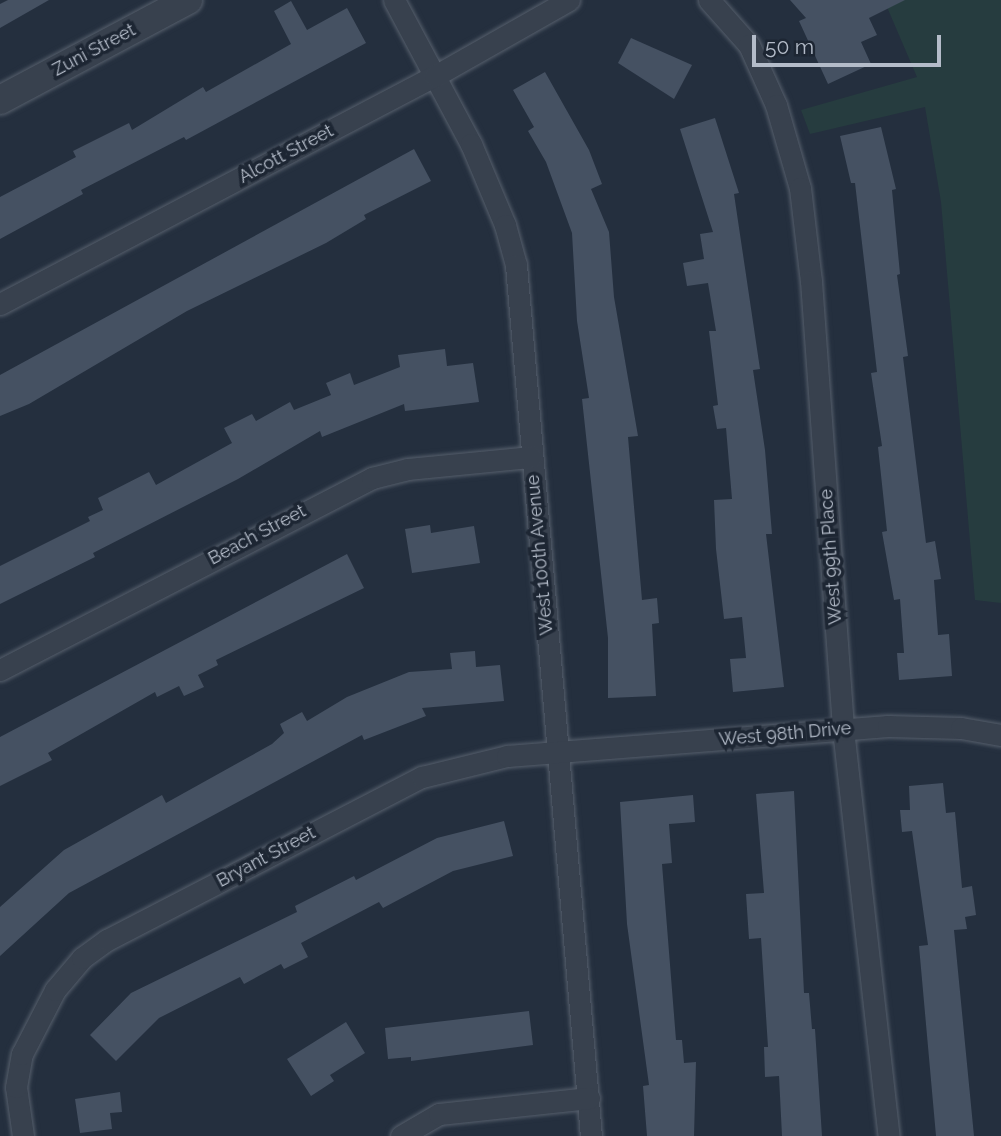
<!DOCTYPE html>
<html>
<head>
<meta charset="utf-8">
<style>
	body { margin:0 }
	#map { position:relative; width:1001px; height:1136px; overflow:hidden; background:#242f3e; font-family:Raleway,sans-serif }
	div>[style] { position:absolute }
	.green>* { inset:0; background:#263c3f }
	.building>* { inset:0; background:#455162 }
	.roads { filter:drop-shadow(0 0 2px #565f6c) drop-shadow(0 0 2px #565f6c) }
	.minor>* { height:21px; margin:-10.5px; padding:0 10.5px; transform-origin:10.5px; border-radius:10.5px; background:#38414e }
	.tertiary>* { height:28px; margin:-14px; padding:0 14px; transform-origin:14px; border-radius:14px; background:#38414e }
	span { translate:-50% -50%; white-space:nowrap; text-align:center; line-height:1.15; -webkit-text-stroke:7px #1d2633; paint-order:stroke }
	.street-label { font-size:18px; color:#b4bcc9 }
	.scale { position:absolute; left:752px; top:35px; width:189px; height:32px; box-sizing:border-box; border:4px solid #b4bcc9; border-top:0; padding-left:9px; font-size:21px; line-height:24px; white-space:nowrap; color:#b4bcc9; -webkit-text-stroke:5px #1d2633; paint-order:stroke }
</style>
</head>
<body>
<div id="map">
	<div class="green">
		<div style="clip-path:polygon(884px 0,1001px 0,1001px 603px,975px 600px,941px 202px,925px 107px,810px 134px,801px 110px,917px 77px)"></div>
	</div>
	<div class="building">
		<div style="clip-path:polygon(8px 0,49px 0,0 28px,0 4px)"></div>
		<div style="clip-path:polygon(790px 0,905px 0,869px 18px,877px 35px,861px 42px,871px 64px,828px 84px,799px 21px,806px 18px)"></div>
		<div style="clip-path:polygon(291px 1px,307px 30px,347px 8px,366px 43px,186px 140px,184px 137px,81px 190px,83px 194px,0 239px,0 197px,76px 157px,73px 151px,129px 123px,132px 130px,203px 87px,206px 92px,291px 44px,274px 11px)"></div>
		<div style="clip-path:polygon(631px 38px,692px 65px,674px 99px,618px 63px)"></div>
		<div style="clip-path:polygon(545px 72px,589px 150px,602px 184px,591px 189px,609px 232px,614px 297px,638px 436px,628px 437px,642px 600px,657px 598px,659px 623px,652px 624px,656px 696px,608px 698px,608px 638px,582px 399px,589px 398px,577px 321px,572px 233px,546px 162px,528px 131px,534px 127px,513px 90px)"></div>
		<div style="clip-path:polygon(715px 118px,739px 193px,734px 194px,760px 369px,753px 370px,765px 450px,772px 534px,766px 534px,784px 687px,733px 692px,730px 659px,746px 658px,742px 617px,724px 619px,716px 549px,714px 500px,732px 499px,726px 428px,717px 429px,713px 406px,718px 405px,709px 331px,716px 331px,708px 283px,687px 286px,683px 263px,704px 259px,700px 234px,713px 232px,680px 129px)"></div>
		<div style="clip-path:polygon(881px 127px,896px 189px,892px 190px,900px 274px,897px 275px,908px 356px,903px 357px,926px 543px,935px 541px,941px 579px,934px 580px,938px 635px,949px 634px,952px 676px,899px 680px,897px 653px,904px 653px,900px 599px,894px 600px,882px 532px,887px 531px,878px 447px,882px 446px,871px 373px,877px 372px,855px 183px,851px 183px,840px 136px)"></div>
		<div style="clip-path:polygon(414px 149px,431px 181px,364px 215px,366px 219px,326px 243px,187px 311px,29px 404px,0 416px,0 375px)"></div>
		<div style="clip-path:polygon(445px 349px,447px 366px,473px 363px,479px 402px,405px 411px,404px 404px,322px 437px,320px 431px,238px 479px,93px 553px,95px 557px,0 604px,0 566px,90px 521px,88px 517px,103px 510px,98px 498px,149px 472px,156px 485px,232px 443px,224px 428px,252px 414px,256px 421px,290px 402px,294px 410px,331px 395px,326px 383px,350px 373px,354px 385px,400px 367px,398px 355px)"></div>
		<div style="clip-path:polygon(430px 525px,431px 533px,474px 526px,480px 563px,412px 573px,405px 529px)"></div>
		<div style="clip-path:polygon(347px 554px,364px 588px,216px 660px,218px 665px,198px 675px,204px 687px,184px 696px,179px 686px,157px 697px,155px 692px,48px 753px,52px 760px,0 786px,0 737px)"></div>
		<div style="clip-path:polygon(475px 651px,476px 667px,500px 665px,504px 701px,422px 708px,426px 716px,364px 740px,362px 735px,69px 893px,0 956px,0 907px,64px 850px,162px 795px,166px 803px,272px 744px,284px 733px,280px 724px,302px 712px,307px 721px,347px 697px,409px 672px,452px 669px,450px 653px)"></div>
		<div style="clip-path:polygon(943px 783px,946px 813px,955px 812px,962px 888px,972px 886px,976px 915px,965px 917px,967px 929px,954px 930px,974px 1136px,936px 1136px,919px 946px,928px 945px,912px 831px,902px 832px,900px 810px,910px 810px,909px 786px)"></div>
		<div style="clip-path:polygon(794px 791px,804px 993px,809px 993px,812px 1029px,815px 1029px,822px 1136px,782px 1136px,779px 1076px,765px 1077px,764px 1047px,768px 1047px,761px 938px,749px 939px,746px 894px,764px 893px,756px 794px)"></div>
		<div style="clip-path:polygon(693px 795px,695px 822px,669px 824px,672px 863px,662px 864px,676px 1040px,682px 1040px,684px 1063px,696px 1062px,694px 1136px,647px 1136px,643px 1086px,649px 1085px,627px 924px,620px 802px)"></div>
		<div style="clip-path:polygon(504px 821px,513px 856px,453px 871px,383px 908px,379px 902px,301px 943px,308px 957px,284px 969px,281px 964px,244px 984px,240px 977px,159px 1018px,116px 1061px,90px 1035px,131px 993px,297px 912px,295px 906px,354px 876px,356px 880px,437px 838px)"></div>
		<div style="clip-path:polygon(529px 1011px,533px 1045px,411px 1061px,411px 1057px,388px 1059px,385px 1028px)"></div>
		<div style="clip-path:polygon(346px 1022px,365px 1053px,330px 1075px,334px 1081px,311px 1096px,287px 1059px)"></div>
		<div style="clip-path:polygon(120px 1092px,122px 1112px,110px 1113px,112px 1129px,80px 1133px,75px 1099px)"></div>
	</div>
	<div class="roads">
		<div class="minor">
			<div style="left:394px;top:0;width:163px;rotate:61.9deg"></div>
			<div style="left:471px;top:144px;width:88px;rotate:67.2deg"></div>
			<div style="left:505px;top:225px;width:41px;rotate:74.6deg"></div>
			<div style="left:516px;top:265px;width:874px;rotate:85.08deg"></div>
			<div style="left:709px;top:0;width:60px;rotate:48.4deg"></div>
			<div style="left:749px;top:45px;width:66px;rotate:65.8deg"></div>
			<div style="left:776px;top:105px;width:86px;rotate:73.9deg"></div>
			<div style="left:800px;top:188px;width:94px;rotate:83.3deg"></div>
			<div style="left:811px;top:281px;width:449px;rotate:85.9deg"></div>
			<div style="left:843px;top:729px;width:410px;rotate:83.6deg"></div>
			<div style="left:0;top:304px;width:491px;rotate:-27.7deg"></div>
			<div style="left:435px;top:76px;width:154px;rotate:-29.6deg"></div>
			<div style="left:0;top:670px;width:419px;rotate:-27.3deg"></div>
			<div style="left:372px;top:478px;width:37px;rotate:-14deg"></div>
			<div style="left:408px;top:469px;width:124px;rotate:-5.6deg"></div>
			<div style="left:23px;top:1136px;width:49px;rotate:-98.1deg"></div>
			<div style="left:16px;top:1087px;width:34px;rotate:-80deg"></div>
			<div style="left:22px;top:1054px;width:72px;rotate:-62.7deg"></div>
			<div style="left:55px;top:990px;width:42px;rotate:-49.8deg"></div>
			<div style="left:82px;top:958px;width:31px;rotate:-36deg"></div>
			<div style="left:107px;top:940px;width:355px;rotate:-27.4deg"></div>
			<div style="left:422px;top:777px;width:88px;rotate:-13.9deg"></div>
			<div style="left:507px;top:756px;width:382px;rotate:-4.5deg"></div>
			<div style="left:888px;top:726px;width:73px;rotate:1.6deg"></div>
			<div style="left:961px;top:728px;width:41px;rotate:9.9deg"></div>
			<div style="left:401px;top:1136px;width:44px;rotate:-30.1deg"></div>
			<div style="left:439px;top:1114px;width:151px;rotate:-6.1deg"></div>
		</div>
		<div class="tertiary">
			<div style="left:0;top:100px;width:213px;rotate:-28deg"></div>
		</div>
	</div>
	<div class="street-label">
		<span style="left:94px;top:50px;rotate:-28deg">Zuni Street</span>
		<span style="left:286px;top:154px;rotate:-28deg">Alcott Street</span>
		<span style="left:257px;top:535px;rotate:-28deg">Beach Street</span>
		<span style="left:540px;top:555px;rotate:-95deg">West 100th Avenue</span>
		<span style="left:831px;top:557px;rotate:-94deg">West 99th Place</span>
		<span style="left:785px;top:734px;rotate:-5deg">West 98th Drive</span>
		<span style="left:266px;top:857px;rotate:-28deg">Bryant Street</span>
	</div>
	<div class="scale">50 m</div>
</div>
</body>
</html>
